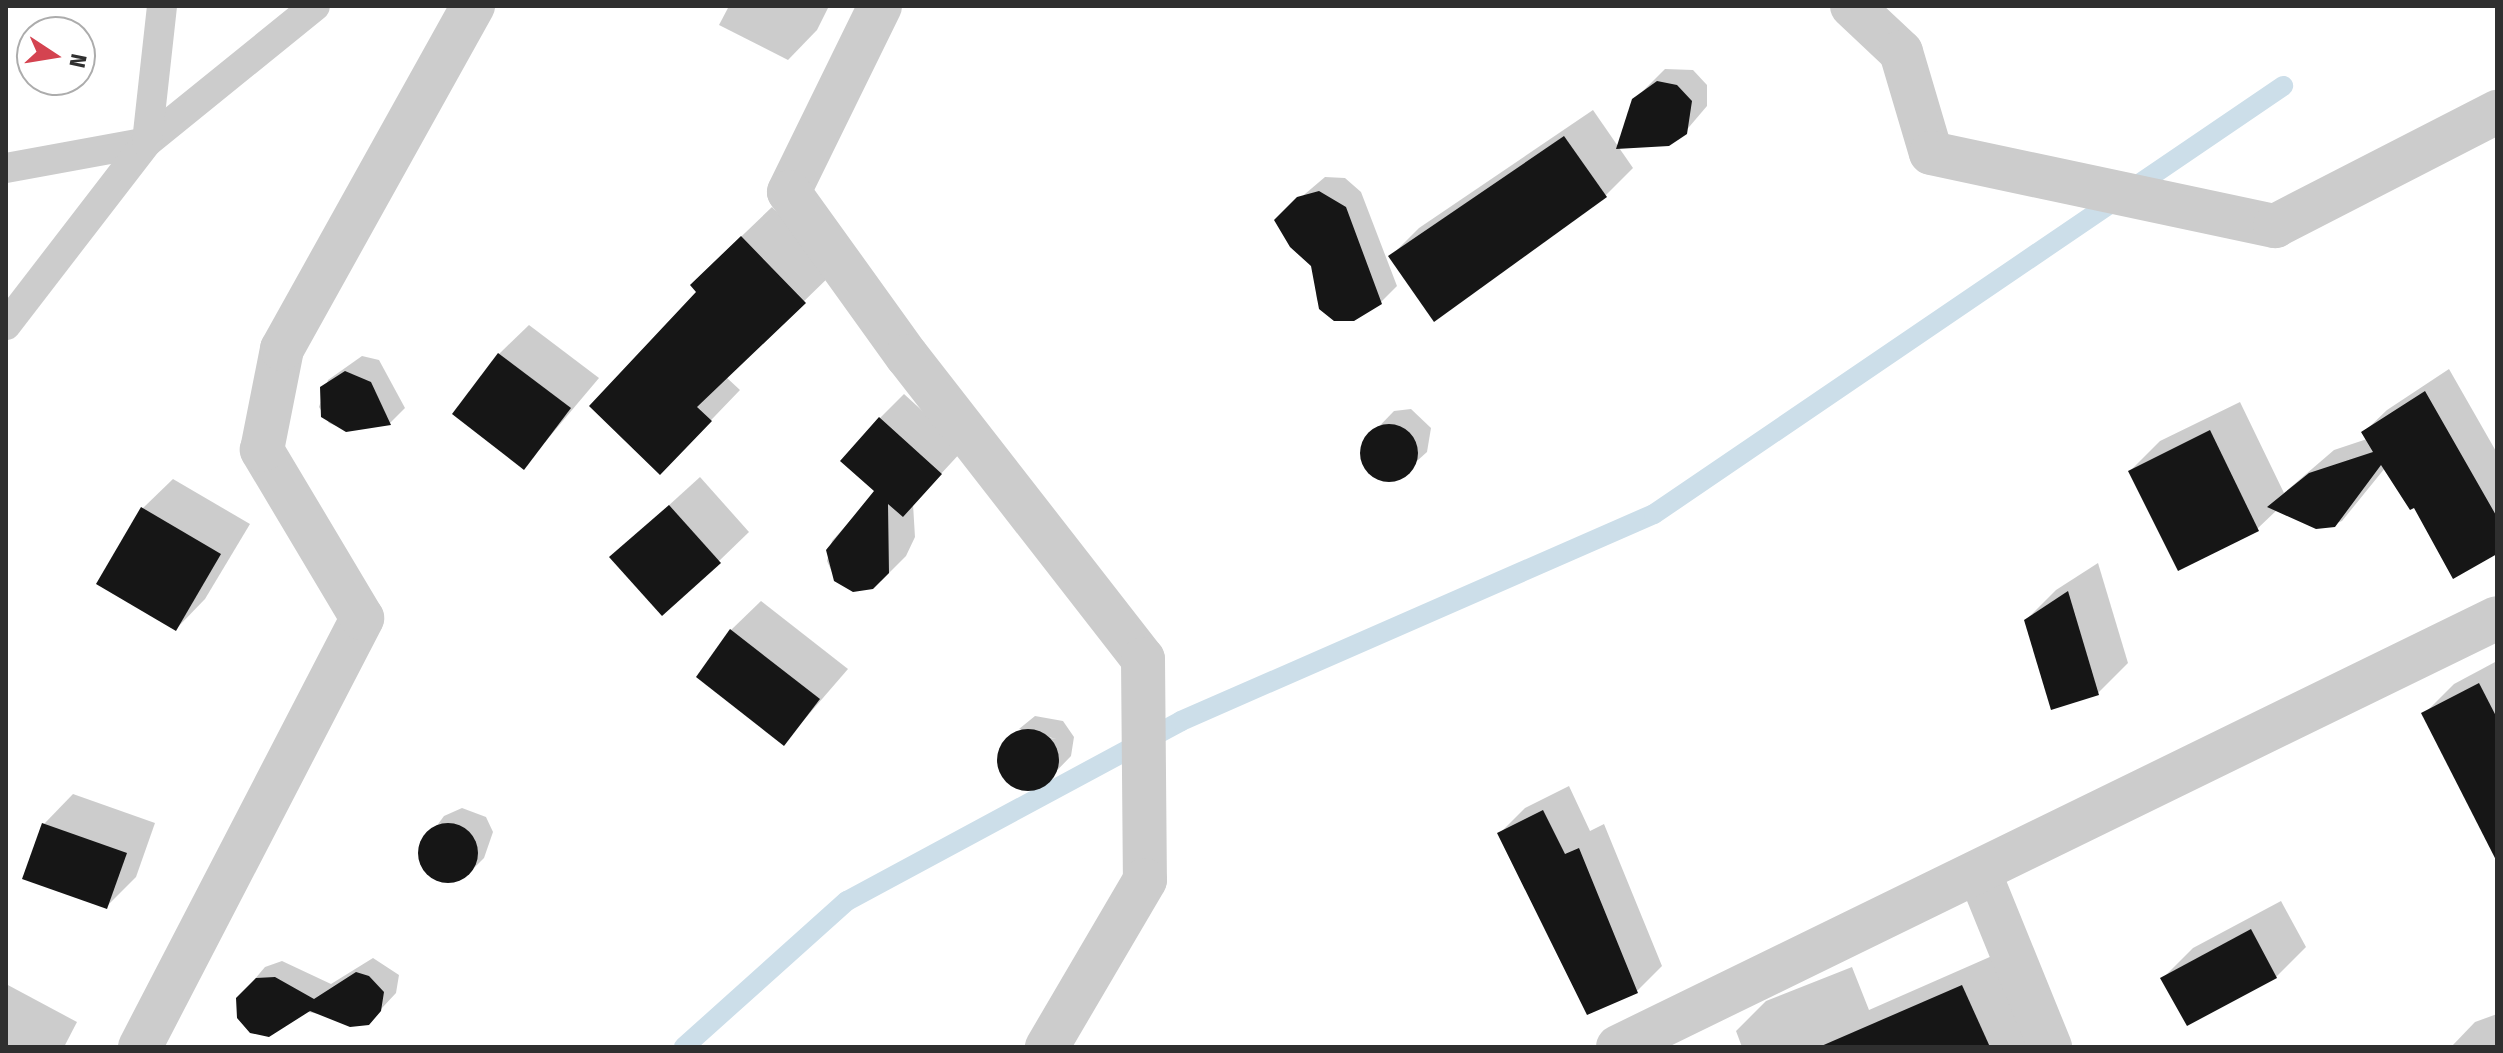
<!DOCTYPE html>
<html>
<head>
<meta charset="utf-8">
<style>
	body { margin:0 }
	#map { position:relative; width:2503px; height:1053px; overflow:hidden; background:#fff; font-family:"Fira Sans Condensed",sans-serif }
	div>[style] { position:absolute }
	.shadow>* { inset:0; background:#0003 }
	.stream>* { height:20px; margin:-10px; padding:0 10px; transform-origin:10px; border-radius:10px; background:#ccdee9 }
	.building>* { inset:0; background:#161616 }
	.round { border-radius:50% }
	.lane>* { height:30px; margin:-15px; padding:0 15px; transform-origin:15px; border-radius:15px; background:#ccc }
	.street>* { height:44px; margin:-22px; padding:0 22px; transform-origin:22px; border-radius:22px; background:#ccc }
	span { translate:-50% -50%; white-space:nowrap; text-align:center; line-height:1.15; -webkit-text-stroke:8px #fff; paint-order:stroke }
	.frame { position:absolute; inset:0; border:8px solid #2f2f2f; pointer-events:none }
	.north { position:absolute; left:16px; top:16px; width:80px; height:80px; box-sizing:border-box; background:#fff; border:2px solid #acacac; border-radius:50%; rotate:102deg; font-size:22px; font-weight:700; line-height:32px; text-align:center; color:#2f2f2f }
	.north::after { content:''; display:block; margin:auto; width:28px; height:36px; background:#d44350; clip-path:polygon(50% 0,100% 100%,50% 72%,0 100%) }
</style>
</head>
<body>
<div id="map">
	<div class="shadow">
		<div style="clip-path:polygon(729px 6px,829px 6px,817px 30px,788px 60px,719px 25px)"></div>
		<div style="clip-path:polygon(1665px 69px,1693px 70px,1707px 85px,1707px 106px,1678px 140px,1634px 100px)"></div>
		<div style="clip-path:polygon(1593px 110px,1633px 168px,1606px 195px,1391px 256px,1419px 228px)"></div>
		<div style="clip-path:polygon(1325px 177px,1345px 178px,1361px 192px,1397px 286px,1381px 302px,1335px 319px,1317px 300px,1313px 265px,1292px 205px)"></div>
		<div style="clip-path:polygon(772px 207px,834px 272px,726px 377px,740px 390px,690px 442px,699px 292px,722px 255px)"></div>
		<div style="clip-path:polygon(529px 325px,599px 378px,524px 467px,499px 354px)"></div>
		<div style="clip-path:polygon(362px 356px,379px 360px,405px 408px,390px 423px,347px 430px,329px 423px,319px 407px,328px 380px)"></div>
		<div style="clip-path:polygon(2449px 369px,2497px 453px,2497px 552px,2414px 505px,2385px 468px,2342px 521px,2327px 527px,2278px 509px,2257px 529px,2130px 471px,2160px 441px,2240px 402px,2284px 493px,2334px 450px,2367px 439px,2363px 433px,2387px 410px)"></div>
		<div style="clip-path:polygon(904px 394px,964px 449px,913px 504px,915px 537px,906px 556px,881px 581px,835px 579px,827px 561px,832px 541px,877px 491px,880px 418px)"></div>
		<div style="clip-path:polygon(1411px 409px,1431px 428px,1427px 452px,1398px 478px,1380px 479px,1363px 459px,1365px 441px,1394px 411px)"></div>
		<div style="clip-path:polygon(700px 477px,749px 532px,719px 561px,612px 557px)"></div>
		<div style="clip-path:polygon(173px 479px,250px 524px,205px 599px,176px 629px,143px 508px)"></div>
		<div style="clip-path:polygon(2098px 563px,2128px 663px,2098px 693px,2026px 620px,2056px 590px)"></div>
		<div style="clip-path:polygon(761px 601px,848px 669px,784px 743px,731px 630px)"></div>
		<div style="clip-path:polygon(2497px 661px,2497px 840px,2424px 714px,2454px 684px)"></div>
		<div style="clip-path:polygon(1035px 716px,1063px 721px,1074px 737px,1071px 756px,1042px 786px,1015px 785px,1002px 772px,1004px 744px,1016px 732px,1056px 739px,1019px 729px)"></div>
		<div style="clip-path:polygon(1569px 786px,1590px 831px,1604px 824px,1662px 966px,1637px 991px,1500px 833px,1525px 808px)"></div>
		<div style="clip-path:polygon(73px 794px,155px 823px,136px 877px,106px 907px,44px 824px)"></div>
		<div style="clip-path:polygon(462px 808px,486px 817px,493px 832px,484px 858px,468px 874px,450px 882px,431px 877px,419px 850px,444px 816px)"></div>
		<div style="clip-path:polygon(2281px 901px,2306px 947px,2276px 977px,2163px 978px,2193px 948px)"></div>
		<div style="clip-path:polygon(1992px 956px,2032px 1047px,1742px 1047px,1736px 1031px,1766px 1001px,1852px 967px,1869px 1010px)"></div>
		<div style="clip-path:polygon(373px 958px,399px 975px,396px 993px,368px 1023px,238px 999px,265px 967px,282px 961px,331px 984px)"></div>
		<div style="clip-path:polygon(6px 984px,77px 1022px,64px 1047px,6px 1047px)"></div>
		<div style="clip-path:polygon(2497px 1014px,2497px 1047px,2451px 1047px,2475px 1022px)"></div>
	</div>
	<div class="stream">
		<div style="left:684px;top:1047px;width:219px;rotate:-41.9deg"></div>
		<div style="left:847px;top:901px;width:379px;rotate:-28.3deg"></div>
		<div style="left:1181px;top:721px;width:516px;rotate:-23.64deg"></div>
		<div style="left:1654px;top:514px;width:761px;rotate:-34.23deg"></div>
	</div>
	<div class="building">
		<div style="clip-path:polygon(1657px 81px,1677px 85px,1692px 101px,1687px 134px,1669px 146px,1616px 149px,1632px 99px)"></div>
		<div style="clip-path:polygon(1564px 136px,1607px 197px,1434px 322px,1388px 256px)"></div>
		<div style="clip-path:polygon(1319px 191px,1346px 207px,1382px 304px,1354px 321px,1334px 321px,1319px 309px,1311px 266px,1290px 247px,1274px 220px,1297px 197px)"></div>
		<div style="clip-path:polygon(741px 236px,806px 303px,697px 407px,712px 421px,660px 475px,589px 406px,696px 292px,690px 285px)"></div>
		<div style="clip-path:polygon(498px 353px,571px 408px,524px 470px,452px 414px)"></div>
		<div style="clip-path:polygon(345px 371px,371px 382px,391px 425px,346px 432px,321px 417px,320px 387px)"></div>
		<div style="clip-path:polygon(2425px 391px,2497px 517px,2497px 554px,2453px 579px,2414px 508px,2410px 510px,2381px 465px,2335px 527px,2316px 529px,2267px 507px,2309px 473px,2373px 452px,2361px 432px)"></div>
		<div style="clip-path:polygon(879px 417px,942px 474px,903px 517px,888px 504px,889px 573px,873px 589px,853px 592px,834px 581px,826px 550px,874px 491px,840px 461px)"></div>
		<div class="round" style="left:1360px;top:424px;width:58px;height:58px"></div>
		<div style="clip-path:polygon(2210px 430px,2259px 531px,2178px 571px,2128px 471px)"></div>
		<div style="clip-path:polygon(669px 505px,721px 563px,662px 616px,609px 557px)"></div>
		<div style="clip-path:polygon(141px 507px,221px 554px,176px 631px,96px 584px)"></div>
		<div style="clip-path:polygon(2068px 591px,2099px 695px,2051px 710px,2024px 620px)"></div>
		<div style="clip-path:polygon(730px 629px,820px 699px,784px 746px,696px 677px)"></div>
		<div style="clip-path:polygon(2479px 683px,2497px 718px,2497px 862px,2421px 713px)"></div>
		<div class="round" style="left:997px;top:729px;width:62px;height:62px"></div>
		<div style="clip-path:polygon(1543px 810px,1565px 854px,1579px 848px,1638px 993px,1587px 1015px,1497px 833px)"></div>
		<div class="round" style="left:418px;top:823px;width:60px;height:60px"></div>
		<div style="clip-path:polygon(42px 823px,127px 853px,107px 909px,22px 879px)"></div>
		<div style="clip-path:polygon(2251px 929px,2277px 978px,2187px 1026px,2160px 978px)"></div>
		<div style="clip-path:polygon(356px 972px,369px 976px,384px 992px,381px 1011px,369px 1025px,350px 1027px,310px 1011px,269px 1037px,250px 1033px,237px 1018px,236px 998px,256px 978px,275px 977px,314px 999px)"></div>
		<div style="clip-path:polygon(1962px 985px,1990px 1047px,1819px 1047px)"></div>
	</div>
	<div class="lane">
		<div style="left:6px;top:168px;width:143px;rotate:-10.4deg"></div>
		<div style="left:147px;top:142px;width:216px;rotate:-39deg"></div>
		<div style="left:6px;top:325px;width:231px;rotate:-52.4deg"></div>
		<div style="left:147px;top:142px;width:137px;rotate:-83.7deg"></div>
	</div>
	<div class="street">
		<div style="left:880px;top:6px;width:207px;rotate:116.1deg"></div>
		<div style="left:789px;top:192px;width:202px;rotate:54.3deg"></div>
		<div style="left:907px;top:356px;width:384px;rotate:52.1deg"></div>
		<div style="left:1143px;top:659px;width:221px;rotate:89.5deg"></div>
		<div style="left:1145px;top:880px;width:194px;rotate:120.4deg"></div>
		<div style="left:1852px;top:6px;width:67px;rotate:43.2deg"></div>
		<div style="left:1901px;top:52px;width:105px;rotate:73.5deg"></div>
		<div style="left:1931px;top:153px;width:352px;rotate:12deg"></div>
		<div style="left:2275px;top:226px;width:250px;rotate:-27.2deg"></div>
		<div style="left:1979px;top:872px;width:189px;rotate:67.9deg"></div>
		<div style="left:140px;top:1047px;width:483px;rotate:-62.6deg"></div>
		<div style="left:362px;top:618px;width:196px;rotate:-120.8deg"></div>
		<div style="left:262px;top:450px;width:103px;rotate:-78.8deg"></div>
		<div style="left:282px;top:349px;width:393px;rotate:-60.9deg"></div>
		<div style="left:1618px;top:1047px;width:978px;rotate:-26.01deg"></div>
	</div>
	<div class="frame"></div>
	<div class="north">N</div>
</div>
</body>
</html>
